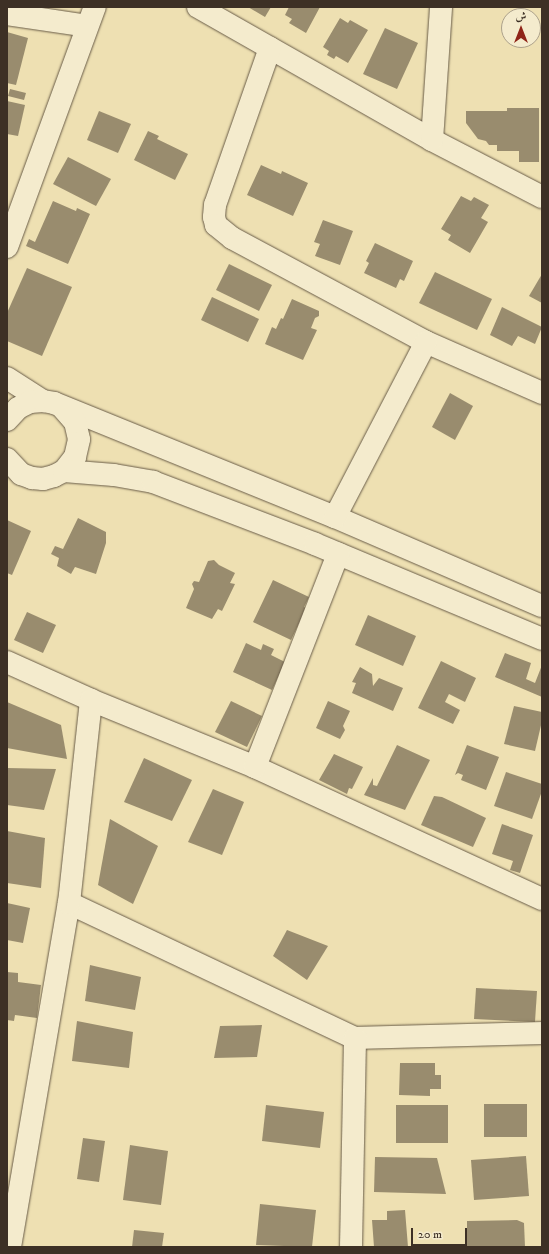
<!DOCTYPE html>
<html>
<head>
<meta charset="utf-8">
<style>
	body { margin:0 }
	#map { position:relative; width:549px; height:1254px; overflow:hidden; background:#eee0b2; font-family:"IM FELL DW Pica",Amiri,serif }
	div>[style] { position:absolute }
	.building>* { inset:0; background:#998c6e }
	.roads { filter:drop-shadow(0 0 1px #695c48) drop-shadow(0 0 1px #695c48) }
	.minor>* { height:22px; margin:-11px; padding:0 11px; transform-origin:11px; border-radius:11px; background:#f4ebcd }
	span { translate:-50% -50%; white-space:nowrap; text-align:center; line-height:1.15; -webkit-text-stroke:3px #f4ebcd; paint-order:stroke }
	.frame { position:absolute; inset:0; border:8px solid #3d3025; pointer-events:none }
	.north { position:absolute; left:501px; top:8px; width:40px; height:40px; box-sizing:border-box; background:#f4ebcd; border:1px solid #aba08a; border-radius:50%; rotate:0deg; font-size:11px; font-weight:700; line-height:16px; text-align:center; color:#3d3025 }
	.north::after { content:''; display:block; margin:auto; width:14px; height:18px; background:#8f2418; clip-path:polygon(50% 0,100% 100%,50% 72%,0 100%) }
	.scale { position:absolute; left:411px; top:1228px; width:56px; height:18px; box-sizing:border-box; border:2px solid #3d3025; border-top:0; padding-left:5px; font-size:12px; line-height:14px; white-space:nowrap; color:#3d3025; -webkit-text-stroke:3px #f4ebcd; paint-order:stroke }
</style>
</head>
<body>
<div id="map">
	<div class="building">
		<div style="clip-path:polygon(248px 7px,271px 7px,265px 17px)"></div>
		<div style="clip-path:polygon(289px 7px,320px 7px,306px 33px,289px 23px,292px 19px,285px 15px)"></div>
		<div style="clip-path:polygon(340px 18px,348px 23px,350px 20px,368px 30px,348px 63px,336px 56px,334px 59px,327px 55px,329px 51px,323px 47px)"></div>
		<div style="clip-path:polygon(385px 28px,418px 43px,397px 89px,363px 74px)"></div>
		<div style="clip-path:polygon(7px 32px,28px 38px,16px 85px,7px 83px)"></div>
		<div style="clip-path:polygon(10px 89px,26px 93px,24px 100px,8px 96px)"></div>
		<div style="clip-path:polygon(7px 101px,25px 105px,18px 136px,7px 134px)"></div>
		<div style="clip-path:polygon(507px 108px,539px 108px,539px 162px,519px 162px,519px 151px,497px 151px,497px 145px,489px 145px,486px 141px,478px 139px,466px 123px,466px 111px,507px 111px)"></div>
		<div style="clip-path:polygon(99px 111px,131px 124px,118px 153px,87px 140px)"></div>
		<div style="clip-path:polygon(148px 131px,159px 136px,157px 139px,188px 154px,175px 180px,134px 160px)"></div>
		<div style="clip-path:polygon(68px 157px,111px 179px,96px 206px,53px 184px)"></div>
		<div style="clip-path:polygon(261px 165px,281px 174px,282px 171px,308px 183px,293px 216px,247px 195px)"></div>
		<div style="clip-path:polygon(461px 196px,471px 201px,474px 197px,489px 205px,481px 218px,488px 222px,470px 253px,448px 240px,451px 235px,441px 229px)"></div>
		<div style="clip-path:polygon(53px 201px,76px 211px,77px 208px,90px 214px,68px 264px,26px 246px,29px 239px,35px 242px)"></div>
		<div style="clip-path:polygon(323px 220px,353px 231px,340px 265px,315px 256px,320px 244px,314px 242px)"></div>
		<div style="clip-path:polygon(375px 243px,413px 261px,404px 281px,400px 279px,396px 288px,364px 273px,369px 263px,366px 261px)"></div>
		<div style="clip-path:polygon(229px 264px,272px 285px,259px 311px,216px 290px)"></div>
		<div style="clip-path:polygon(27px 268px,72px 287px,42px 356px,7px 341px,7px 313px)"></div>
		<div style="clip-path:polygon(435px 272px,492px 299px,477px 330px,419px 303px)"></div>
		<div style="clip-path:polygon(542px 274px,542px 303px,529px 296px)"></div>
		<div style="clip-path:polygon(212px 297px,259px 319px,248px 342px,201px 320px)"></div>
		<div style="clip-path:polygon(292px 299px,319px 311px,319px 316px,315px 318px,311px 328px,317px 330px,303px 360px,265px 344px,272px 327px,276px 329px,281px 318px,283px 319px)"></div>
		<div style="clip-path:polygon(502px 307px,542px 327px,535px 344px,518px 336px,512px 346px,490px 335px)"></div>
		<div style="clip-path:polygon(450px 393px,473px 406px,455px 440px,432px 427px)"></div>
		<div style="clip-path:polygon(78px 518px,106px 532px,106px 543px,96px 574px,75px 567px,71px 574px,57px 566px,59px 558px,51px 554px,55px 546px,63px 549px)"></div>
		<div style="clip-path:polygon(7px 520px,31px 531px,12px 575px,7px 573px)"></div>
		<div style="clip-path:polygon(214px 560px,219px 565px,235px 573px,230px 583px,235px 584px,222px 611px,218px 609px,212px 619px,186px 608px,194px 589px,192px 584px,194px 581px,199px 582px,208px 561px)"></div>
		<div style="clip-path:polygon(273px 580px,309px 597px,304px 607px,315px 613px,301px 619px,291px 640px,253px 622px)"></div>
		<div style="clip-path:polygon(27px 612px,56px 625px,43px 653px,14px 640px)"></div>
		<div style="clip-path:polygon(368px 615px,416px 636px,403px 666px,355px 645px)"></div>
		<div style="clip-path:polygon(246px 643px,261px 650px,263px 644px,274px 649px,271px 655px,285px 662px,272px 690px,233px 672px)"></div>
		<div style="clip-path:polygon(505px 653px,531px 663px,526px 679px,535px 683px,542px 665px,542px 697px,495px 677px)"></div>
		<div style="clip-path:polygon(441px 661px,476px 678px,465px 702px,449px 694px,445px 702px,460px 710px,453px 724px,418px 708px)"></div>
		<div style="clip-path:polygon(360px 667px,372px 674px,373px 686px,379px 678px,403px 688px,393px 711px,352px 693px,356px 683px,352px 682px)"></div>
		<div style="clip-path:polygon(231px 701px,262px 716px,247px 747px,215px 732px)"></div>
		<div style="clip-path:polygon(328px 701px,350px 711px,343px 726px,345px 730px,340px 739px,316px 728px)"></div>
		<div style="clip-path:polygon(7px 702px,61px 725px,67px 759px,7px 748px)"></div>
		<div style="clip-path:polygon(514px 706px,542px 712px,542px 721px,535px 751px,504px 744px)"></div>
		<div style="clip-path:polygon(397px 745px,430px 760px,405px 810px,364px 795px,373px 778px,373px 785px,377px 786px)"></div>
		<div style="clip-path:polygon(467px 745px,499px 757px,486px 790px,461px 780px,463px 775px,458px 773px,455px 775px)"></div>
		<div style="clip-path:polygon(334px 754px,363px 767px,352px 789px,349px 788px,347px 794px,319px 780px)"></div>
		<div style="clip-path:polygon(144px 758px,192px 780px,172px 821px,124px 802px)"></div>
		<div style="clip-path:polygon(7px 768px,56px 769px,44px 810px,7px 805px)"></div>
		<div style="clip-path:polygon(506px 772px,542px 784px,542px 791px,532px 819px,494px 806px)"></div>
		<div style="clip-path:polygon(213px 789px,244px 802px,222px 855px,188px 842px)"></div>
		<div style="clip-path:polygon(434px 796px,442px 797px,486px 818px,473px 847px,421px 825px)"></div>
		<div style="clip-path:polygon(110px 819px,158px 846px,133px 904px,98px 885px)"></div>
		<div style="clip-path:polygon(502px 824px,533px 835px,520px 873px,510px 870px,513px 861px,492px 854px)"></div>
		<div style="clip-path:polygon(7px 831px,45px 838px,41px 888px,7px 883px)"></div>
		<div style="clip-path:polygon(7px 903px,30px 908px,23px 943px,7px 940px)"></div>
		<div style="clip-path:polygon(287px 930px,328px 946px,307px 980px,273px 956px)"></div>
		<div style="clip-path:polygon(90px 965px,141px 977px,135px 1010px,85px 1001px)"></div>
		<div style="clip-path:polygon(7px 972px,18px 973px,18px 982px,41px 985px,37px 1018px,15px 1015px,14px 1021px,7px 1020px)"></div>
		<div style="clip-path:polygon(476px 988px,537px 991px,535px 1022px,474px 1019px)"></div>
		<div style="clip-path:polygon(77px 1021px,133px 1032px,129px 1068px,72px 1061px)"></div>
		<div style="clip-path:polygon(262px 1025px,257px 1057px,214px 1058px,220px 1026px)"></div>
		<div style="clip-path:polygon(400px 1063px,435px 1063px,435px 1075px,441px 1075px,441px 1089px,430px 1089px,430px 1096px,399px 1095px)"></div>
		<div style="clip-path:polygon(484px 1104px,527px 1104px,527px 1137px,484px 1137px)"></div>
		<div style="clip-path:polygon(266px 1105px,324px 1112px,320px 1148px,262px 1141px)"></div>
		<div style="clip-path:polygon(396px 1105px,448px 1105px,448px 1143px,396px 1143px)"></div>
		<div style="clip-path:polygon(83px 1138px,105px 1141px,99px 1182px,77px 1179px)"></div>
		<div style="clip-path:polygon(130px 1145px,168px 1151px,161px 1205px,123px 1200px)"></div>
		<div style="clip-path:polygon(526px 1156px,529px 1196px,474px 1200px,471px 1160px)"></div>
		<div style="clip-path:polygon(375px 1157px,437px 1158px,446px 1194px,374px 1192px)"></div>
		<div style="clip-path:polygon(260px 1204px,316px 1210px,312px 1247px,256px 1245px)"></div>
		<div style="clip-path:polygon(405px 1210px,408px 1247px,374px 1247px,372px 1220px,387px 1220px,387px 1211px)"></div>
		<div style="clip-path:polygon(517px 1220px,524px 1223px,525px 1247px,467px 1247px,467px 1221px)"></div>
		<div style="clip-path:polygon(134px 1230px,164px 1233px,162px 1247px,132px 1247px)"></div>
	</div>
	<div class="roads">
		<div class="minor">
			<div style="left:198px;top:7px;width:269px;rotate:29.6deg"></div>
			<div style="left:432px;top:140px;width:124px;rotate:27.4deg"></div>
			<div style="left:7px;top:14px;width:81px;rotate:8.5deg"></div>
			<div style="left:270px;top:48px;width:166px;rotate:109.3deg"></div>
			<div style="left:215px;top:205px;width:12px;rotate:95deg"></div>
			<div style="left:214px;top:217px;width:8px;rotate:76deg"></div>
			<div style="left:216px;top:225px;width:21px;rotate:39deg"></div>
			<div style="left:232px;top:238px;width:220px;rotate:28.2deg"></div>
			<div style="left:426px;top:342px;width:127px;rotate:23.7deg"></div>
			<div style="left:432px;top:140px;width:133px;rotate:-86.1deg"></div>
			<div style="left:7px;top:247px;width:256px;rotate:-69.9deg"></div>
			<div style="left:7px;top:378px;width:43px;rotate:32.6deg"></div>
			<div style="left:7px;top:420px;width:16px;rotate:-47deg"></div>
			<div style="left:18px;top:408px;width:13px;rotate:-27deg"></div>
			<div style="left:30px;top:402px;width:13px;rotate:-4deg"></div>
			<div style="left:43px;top:401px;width:11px;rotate:10deg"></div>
			<div style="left:54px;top:403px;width:303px;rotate:22.1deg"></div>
			<div style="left:335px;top:517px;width:225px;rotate:23.3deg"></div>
			<div style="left:7px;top:459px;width:21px;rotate:47deg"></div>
			<div style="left:21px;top:474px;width:12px;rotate:20deg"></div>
			<div style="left:32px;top:478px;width:11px;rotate:5deg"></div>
			<div style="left:43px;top:479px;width:11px;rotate:-15deg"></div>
			<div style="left:54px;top:476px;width:11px;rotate:-27deg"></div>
			<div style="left:64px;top:471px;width:18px;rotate:-52deg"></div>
			<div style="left:75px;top:457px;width:18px;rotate:-77deg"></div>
			<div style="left:79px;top:439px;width:17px;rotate:-103deg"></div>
			<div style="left:75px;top:422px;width:18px;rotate:-131deg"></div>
			<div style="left:64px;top:471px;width:50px;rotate:4.6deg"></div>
			<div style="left:114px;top:475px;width:40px;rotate:10deg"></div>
			<div style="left:153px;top:482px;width:173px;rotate:20.9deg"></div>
			<div style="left:315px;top:544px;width:246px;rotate:22.7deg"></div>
			<div style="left:335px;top:517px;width:197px;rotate:-62.5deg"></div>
			<div style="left:7px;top:662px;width:92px;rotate:24.3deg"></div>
			<div style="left:91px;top:700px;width:177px;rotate:22.2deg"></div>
			<div style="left:255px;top:767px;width:316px;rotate:24.7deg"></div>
			<div style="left:255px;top:767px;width:229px;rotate:-68.7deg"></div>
			<div style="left:69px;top:903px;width:316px;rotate:25.3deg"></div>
			<div style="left:355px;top:1038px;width:187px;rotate:-1.5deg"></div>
			<div style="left:10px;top:1247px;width:349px;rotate:-80.3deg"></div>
			<div style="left:69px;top:903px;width:204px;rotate:-83.8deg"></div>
			<div style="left:351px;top:1247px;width:209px;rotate:-88.9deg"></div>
		</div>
	</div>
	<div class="frame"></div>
	<div class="north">ش</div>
	<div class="scale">20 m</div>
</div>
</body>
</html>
